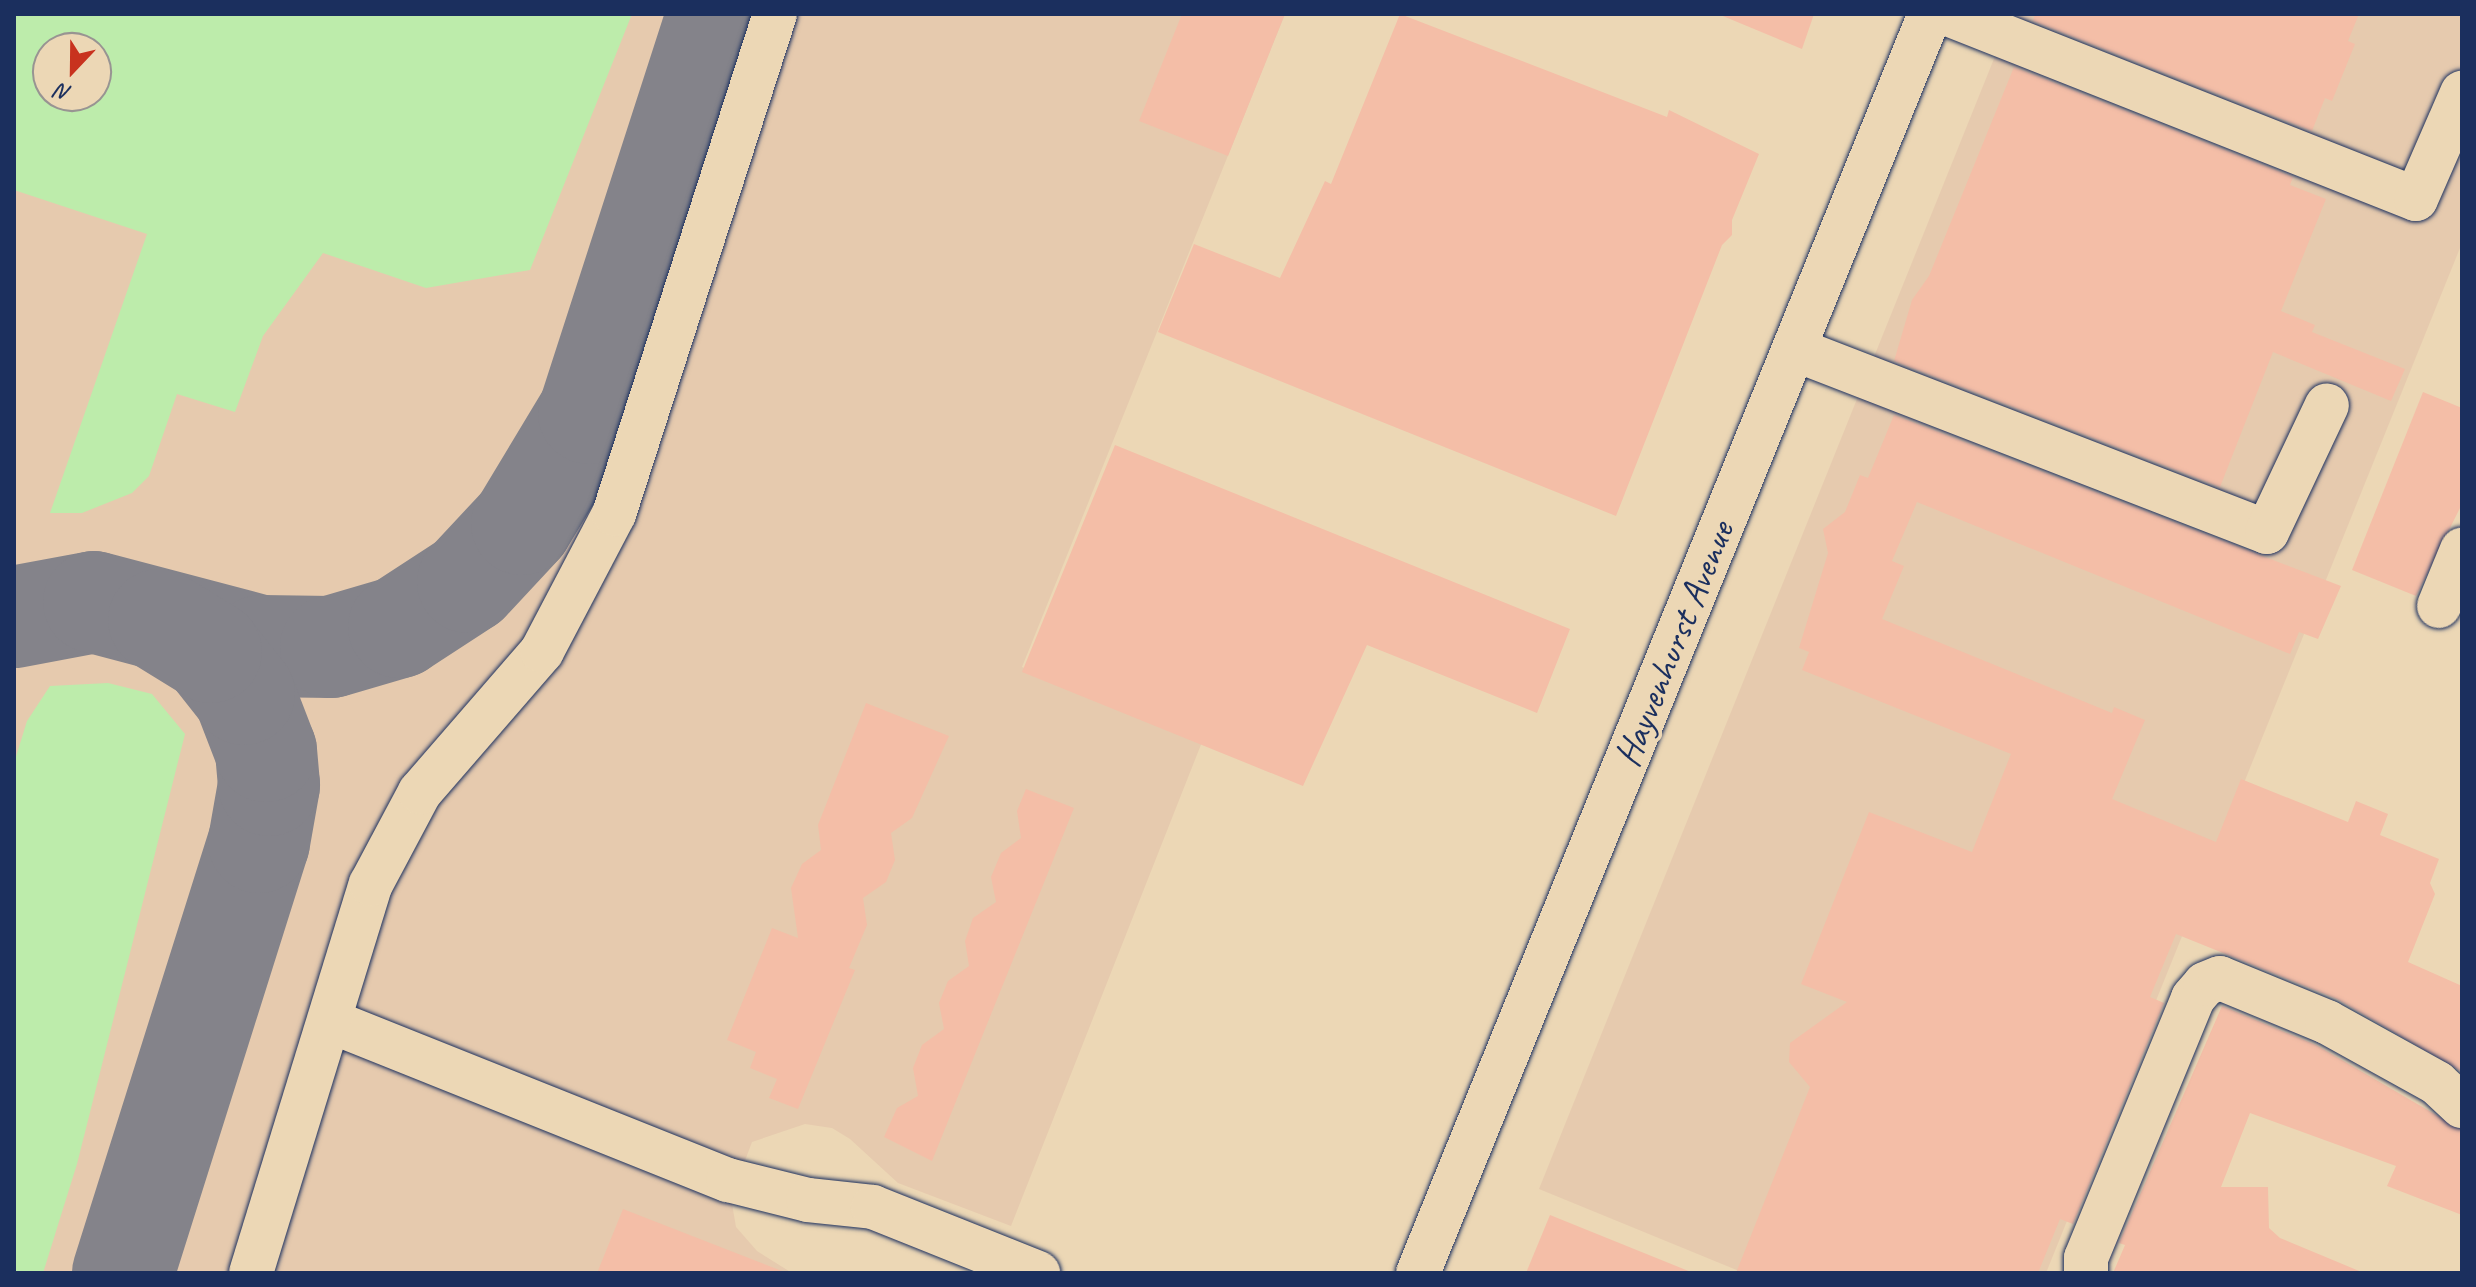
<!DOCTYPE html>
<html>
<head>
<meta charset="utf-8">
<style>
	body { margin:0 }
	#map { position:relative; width:2476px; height:1287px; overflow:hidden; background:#ecd7b5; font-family:Caveat,sans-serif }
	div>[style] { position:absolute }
	.built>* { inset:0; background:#e6caae }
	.green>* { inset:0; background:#bdecab }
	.taxiway>* { height:102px; margin:-51px; padding:0 51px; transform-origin:51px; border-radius:51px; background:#84838a }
	.building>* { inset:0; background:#f4bea7 }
	.roads { filter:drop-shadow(0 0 2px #1b2f5e) drop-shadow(0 0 2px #1b2f5e) }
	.minor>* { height:44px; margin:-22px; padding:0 22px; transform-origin:22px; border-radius:22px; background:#ecd7b5 }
	.major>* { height:44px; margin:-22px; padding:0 22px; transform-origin:22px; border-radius:22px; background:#ecd7b5 }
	span { translate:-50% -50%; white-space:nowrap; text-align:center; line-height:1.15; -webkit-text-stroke:7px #ecd7b5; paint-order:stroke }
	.street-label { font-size:38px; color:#1b2f5e }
	.frame { position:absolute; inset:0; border:16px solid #1b2f5e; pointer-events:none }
	.north { position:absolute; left:32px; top:32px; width:80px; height:80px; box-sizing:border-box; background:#ecd7b5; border:2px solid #989492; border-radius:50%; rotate:202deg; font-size:22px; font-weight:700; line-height:32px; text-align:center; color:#1b2f5e }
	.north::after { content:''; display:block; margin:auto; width:28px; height:36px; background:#c8321e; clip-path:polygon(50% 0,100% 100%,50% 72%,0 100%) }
</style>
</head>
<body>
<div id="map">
	<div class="built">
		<div style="clip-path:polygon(evenodd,14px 14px,1285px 14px,1022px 667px,1202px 742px,1011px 1226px,898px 1183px,850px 1139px,832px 1128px,805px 1124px,752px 1142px,731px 1198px,736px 1227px,757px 1251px,792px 1273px,14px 1273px,14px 14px,48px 48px,96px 48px,96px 96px,48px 96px,48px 48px)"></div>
		<div style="clip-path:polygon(2012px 14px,2462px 14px,2462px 243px,2046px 1273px,1744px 1273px,1539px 1189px)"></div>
	</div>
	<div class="green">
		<div style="clip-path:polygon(evenodd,14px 14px,632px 14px,530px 270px,426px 288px,323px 253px,263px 336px,235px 412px,177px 394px,149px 476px,132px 493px,82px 513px,50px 513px,147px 234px,14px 190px,14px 14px,48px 48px,96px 48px,96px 96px,48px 96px,48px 48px)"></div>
		<div style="clip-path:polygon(108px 683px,152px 694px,185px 734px,77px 1164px,43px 1273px,14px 1273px,14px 763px,27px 721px,50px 686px)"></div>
	</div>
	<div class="taxiway">
		<div style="left:14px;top:617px;width:81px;rotate:-10.6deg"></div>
		<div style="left:94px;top:602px;width:173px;rotate:14.8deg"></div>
		<div style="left:261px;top:646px;width:70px;rotate:0.8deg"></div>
		<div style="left:331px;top:647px;width:71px;rotate:-16.4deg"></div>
		<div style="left:399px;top:627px;width:82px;rotate:-33.1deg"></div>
		<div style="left:468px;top:582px;width:79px;rotate:-47deg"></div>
		<div style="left:522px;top:524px;width:130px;rotate:-58.9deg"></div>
		<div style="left:589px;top:413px;width:419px;rotate:-72.1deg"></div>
		<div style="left:123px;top:1273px;width:452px;rotate:-72.5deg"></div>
		<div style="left:259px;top:842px;width:58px;rotate:-80deg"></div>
		<div style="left:269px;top:785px;width:34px;rotate:-95deg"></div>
		<div style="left:266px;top:751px;width:61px;rotate:-111.1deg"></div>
		<div style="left:244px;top:694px;width:53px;rotate:-128.2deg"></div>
		<div style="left:211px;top:652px;width:61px;rotate:-148.4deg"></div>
	</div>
	<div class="building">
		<div style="clip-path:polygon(1182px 14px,1285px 14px,1228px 156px,1139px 121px)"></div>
		<div style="clip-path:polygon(1400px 14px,1667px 117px,1669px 110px,1759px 154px,1732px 220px,1732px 235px,1722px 245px,1616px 516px,1158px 332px,1194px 244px,1280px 278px,1325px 181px,1331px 184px)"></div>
		<div style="clip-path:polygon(1718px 14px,1814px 14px,1802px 49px)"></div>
		<div style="clip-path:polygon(2035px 14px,2359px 14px,2348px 41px,2355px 44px,2332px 101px,2325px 98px,2312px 131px,2033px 21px)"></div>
		<div style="clip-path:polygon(2014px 67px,2293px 177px,2290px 185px,2326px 199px,2281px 311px,2315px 325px,2312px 332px,2405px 369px,2391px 401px,2273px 352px,2220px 487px,1894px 361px,1912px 300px,1929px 276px)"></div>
		<div style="clip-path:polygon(2423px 392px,2462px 408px,2462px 504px,2416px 596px,2352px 570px)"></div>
		<div style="clip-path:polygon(1894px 415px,2341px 586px,2318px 639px,2299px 632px,2290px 654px,1917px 502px,1892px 561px,1904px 566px,1882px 619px,2112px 713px,2114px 707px,2145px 720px,2112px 799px,2216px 842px,2241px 779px,2348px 822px,2356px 801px,2388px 814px,2380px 835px,2439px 859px,2430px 883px,2435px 894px,2408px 962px,2462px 986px,2462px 1072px,2337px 999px,2176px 934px,2150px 997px,2164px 1003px,2073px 1224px,2060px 1219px,2038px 1273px,1736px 1273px,1810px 1087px,1789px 1062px,1790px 1043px,1847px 1002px,1801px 984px,1869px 812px,1972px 852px,2011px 754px,1802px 670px,1809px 652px,1799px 648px,1828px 553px,1823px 529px,1845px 512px,1860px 475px,1868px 478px)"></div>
		<div style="clip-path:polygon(1115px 445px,1570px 629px,1537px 713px,1367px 645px,1303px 786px,1022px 672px)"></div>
		<div style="clip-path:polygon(866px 703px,949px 736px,912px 818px,891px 833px,895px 860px,886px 882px,863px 898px,867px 925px,849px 968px,855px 970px,798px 1109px,769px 1098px,777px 1079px,750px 1068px,756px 1052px,727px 1040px,772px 928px,798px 938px,791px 888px,802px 864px,821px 850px,818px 825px)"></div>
		<div style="clip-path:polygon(1026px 789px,1074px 808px,932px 1161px,884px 1137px,897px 1108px,918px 1096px,913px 1068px,922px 1045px,944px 1029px,939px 1003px,948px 981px,969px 966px,965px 941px,973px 918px,996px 902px,991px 877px,1001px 853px,1021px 838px,1017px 811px)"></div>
		<div style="clip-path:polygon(2222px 1006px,2316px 1045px,2462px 1130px,2462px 1215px,2387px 1186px,2396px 1166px,2250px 1113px,2221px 1187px,2268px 1187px,2269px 1228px,2280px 1238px,2364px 1273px,2113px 1273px,2125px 1245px,2119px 1243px)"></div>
		<div style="clip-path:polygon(623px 1209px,782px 1271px,782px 1273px,597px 1273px)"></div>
		<div style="clip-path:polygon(1550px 1215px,1691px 1272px,1690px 1273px,1526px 1273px)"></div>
	</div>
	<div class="roads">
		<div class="minor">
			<div style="left:1948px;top:14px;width:503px;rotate:21.57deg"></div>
			<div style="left:2416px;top:199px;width:116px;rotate:-66.5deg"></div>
			<div style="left:1794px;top:349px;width:507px;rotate:21.15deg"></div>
			<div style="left:2267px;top:532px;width:140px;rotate:-64.7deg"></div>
			<div style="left:2439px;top:606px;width:61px;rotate:-67.7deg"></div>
			<div style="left:330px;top:1021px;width:429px;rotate:21.8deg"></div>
			<div style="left:728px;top:1180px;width:82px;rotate:14deg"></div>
			<div style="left:808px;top:1200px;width:65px;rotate:6.1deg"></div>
			<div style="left:873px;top:1207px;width:178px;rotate:21.8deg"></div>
			<div style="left:251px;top:1273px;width:407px;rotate:-72.9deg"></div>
			<div style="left:371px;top:884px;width:104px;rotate:-62deg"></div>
			<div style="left:420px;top:792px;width:186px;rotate:-49.1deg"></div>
			<div style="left:542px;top:651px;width:155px;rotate:-62.3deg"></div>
			<div style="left:614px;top:514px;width:525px;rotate:-72.15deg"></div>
			<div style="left:2086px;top:1273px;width:15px;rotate:-90deg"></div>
			<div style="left:2086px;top:1258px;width:281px;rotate:-67.6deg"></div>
			<div style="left:2193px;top:998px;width:18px;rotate:-49deg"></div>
			<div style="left:2205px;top:984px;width:16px;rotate:-22deg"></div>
			<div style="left:2220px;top:978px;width:116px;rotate:22.4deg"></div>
			<div style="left:2327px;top:1022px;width:126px;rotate:29deg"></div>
			<div style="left:2437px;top:1083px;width:34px;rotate:43deg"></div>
		</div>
		<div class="major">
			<div style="left:1418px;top:1273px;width:1359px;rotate:-67.87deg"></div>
		</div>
	</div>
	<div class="street-label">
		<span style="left:1674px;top:644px;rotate:-68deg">Hayvenhurst Avenue</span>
	</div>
	<div class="frame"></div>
	<div class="north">N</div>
</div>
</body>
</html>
